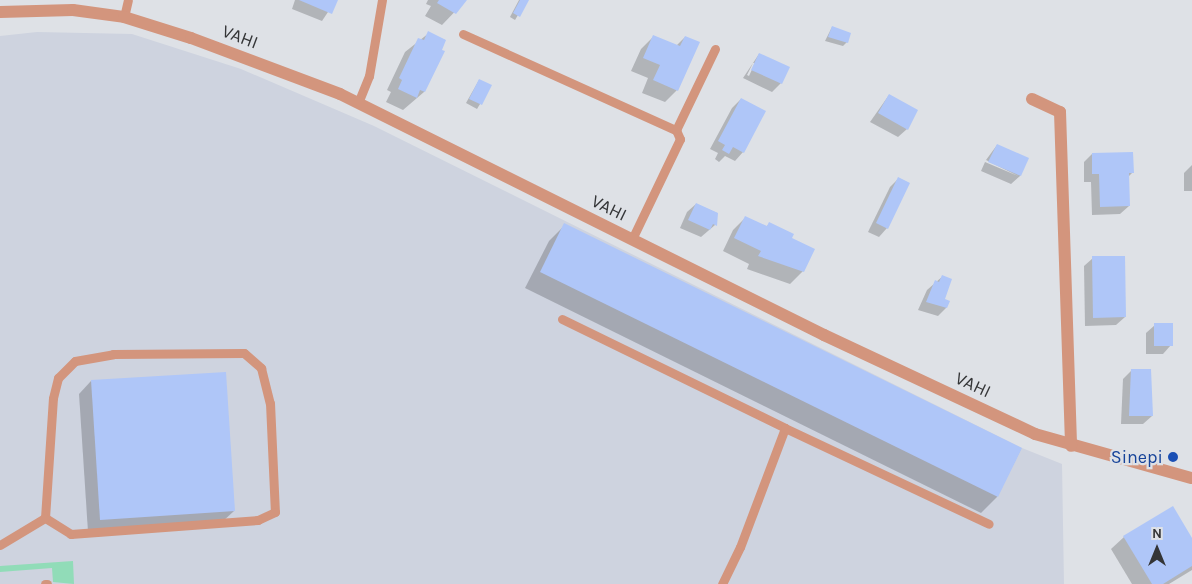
<!DOCTYPE html>
<html>
<head>
<meta charset="utf-8">
<style>
	body { margin:0 }
	#map { position:relative; width:1192px; height:584px; overflow:hidden; background:#dee1e6; font-family:Karla,sans-serif }
	div>[style] { position:absolute }
	.built>* { inset:0; background:#ced3df }
	.green>* { inset:0; background:#91dcb8 }
	.shadow>* { inset:0; background:#0003 }
	.building>* { inset:0; background:#afc6f8 }
	.service>* { height:9px; margin:-4.5px; padding:0 4.5px; transform-origin:4.5px; border-radius:4.5px; background:#d3957d }
	.minor>* { height:12px; margin:-6px; padding:0 6px; transform-origin:6px; border-radius:6px; background:#d3957d }
	.dots>* { width:14px; height:14px; translate:-50% -50%; box-sizing:border-box; border:2px solid #dee1e6; border-radius:50% }
	span { translate:-50% -50%; white-space:nowrap; text-align:center; line-height:1.15; -webkit-text-stroke:4.5px #dee1e6; paint-order:stroke }
	.street-label { font-size:18px; color:#343537 }
	.transit-label { font-size:18px; color:#164399 }
	.right { translate:-100% -50%; text-align:right }
	.north { position:absolute; left:1132px; top:524px; width:50px; height:50px; -webkit-text-stroke:4px #dee1e6; paint-order:stroke; rotate:0deg; font-size:14px; font-weight:700; line-height:20px; text-align:center; color:#343537 }
	.north::after { content:''; display:block; margin:auto; width:18px; height:22px; background:#343537; clip-path:polygon(50% 0,100% 100%,50% 72%,0 100%) }
</style>
</head>
<body>
<div id="map">
	<div class="built">
		<div style="clip-path:polygon(37px 32px,132px 34px,241px 69px,374px 126px,1022px 448px,1062px 464px,1064px 584px,0 584px,0 36px)"></div>
	</div>
	<div class="green">
		<div style="clip-path:polygon(73px 561px,74px 584px,53px 582px,52px 568px,0 572px,0 566px)"></div>
	</div>
	<div class="shadow">
		<div style="clip-path:polygon(295px 0,336px 0,322px 21px,292px 9px)"></div>
		<div style="clip-path:polygon(428px 0,466px 0,442px 25px,425px 16px,431px 6px,426px 4px)"></div>
		<div style="clip-path:polygon(519px 0,527px 0,515px 20px,510px 17px)"></div>
		<div style="clip-path:polygon(832px 27px,847px 42px,843px 46px,825px 41px)"></div>
		<div style="clip-path:polygon(429px 33px,445px 40px,424px 92px,403px 110px,386px 102px,391px 92px,387px 90px,405px 52px)"></div>
		<div style="clip-path:polygon(654px 36px,676px 46px,685px 37px,677px 90px,665px 102px,642px 93px,648px 78px,631px 71px,641px 49px)"></div>
		<div style="clip-path:polygon(evenodd,759px 54px,781px 83px,772px 92px,743px 78px,759px 54px,753px 63px,755px 63px,749px 76px,747px 75px,753px 63px)"></div>
		<div style="clip-path:polygon(479px 80px,491px 86px,477px 109px,466px 103px)"></div>
		<div style="clip-path:polygon(889px 95px,907px 129px,898px 137px,870px 122px)"></div>
		<div style="clip-path:polygon(741px 99px,743px 152px,735px 161px,725px 156px,719px 162px,715px 159px,718px 153px,710px 149px,732px 108px)"></div>
		<div style="clip-path:polygon(997px 145px,1027px 159px,1020px 176px,1011px 184px,981px 171px,985px 162px,1018px 176px,986px 160px)"></div>
		<div style="clip-path:polygon(1092px 154px,1133px 172px,1128px 177px,1129px 206px,1120px 214px,1092px 215px,1091px 182px,1084px 182px,1084px 162px)"></div>
		<div style="clip-path:polygon(1192px 165px,1192px 191px,1184px 191px,1184px 173px)"></div>
		<div style="clip-path:polygon(899px 178px,887px 228px,879px 237px,868px 232px,890px 187px)"></div>
		<div style="clip-path:polygon(696px 204px,717px 213px,715px 225px,701px 237px,680px 228px,687px 212px)"></div>
		<div style="clip-path:polygon(745px 218px,766px 227px,769px 224px,790px 239px,803px 271px,790px 284px,747px 269px,749px 264px,723px 251px,733px 230px)"></div>
		<div style="clip-path:polygon(565px 225px,1021px 449px,997px 497px,981px 513px,525px 288px,549px 241px)"></div>
		<div style="clip-path:polygon(1093px 258px,1125px 317px,1116px 325px,1085px 326px,1084px 266px)"></div>
		<div style="clip-path:polygon(943px 276px,943px 300px,949px 302px,946px 308px,938px 316px,918px 310px,927px 290px)"></div>
		<div style="clip-path:polygon(1155px 325px,1171px 345px,1163px 354px,1146px 354px,1146px 333px)"></div>
		<div style="clip-path:polygon(1132px 370px,1152px 416px,1143px 424px,1121px 424px,1123px 379px)"></div>
		<div style="clip-path:polygon(91px 381px,234px 511px,221px 523px,88px 532px,79px 394px)"></div>
		<div style="clip-path:polygon(1124px 537px,1192px 540px,1192px 570px,1169px 584px,1132px 584px,1111px 549px)"></div>
	</div>
	<div class="building">
		<div style="clip-path:polygon(299px 0,338px 0,332px 14px)"></div>
		<div style="clip-path:polygon(439px 0,467px 0,456px 14px,437px 3px)"></div>
		<div style="clip-path:polygon(520px 0,529px 0,520px 17px,513px 13px)"></div>
		<div style="clip-path:polygon(832px 26px,851px 33px,848px 43px,828px 37px)"></div>
		<div style="clip-path:polygon(428px 31px,446px 40px,442px 50px,445px 51px,425px 92px,420px 90px,417px 98px,398px 89px,402px 80px,399px 78px,418px 38px,424px 40px)"></div>
		<div style="clip-path:polygon(653px 35px,680px 46px,685px 36px,700px 42px,678px 91px,653px 80px,660px 65px,643px 58px)"></div>
		<div style="clip-path:polygon(759px 53px,790px 67px,782px 84px,751px 70px)"></div>
		<div style="clip-path:polygon(479px 79px,492px 85px,482px 105px,469px 99px)"></div>
		<div style="clip-path:polygon(889px 94px,918px 110px,908px 130px,878px 113px)"></div>
		<div style="clip-path:polygon(741px 98px,766px 111px,744px 153px,733px 147px,729px 154px,722px 150px,725px 145px,718px 141px)"></div>
		<div style="clip-path:polygon(997px 144px,1029px 158px,1021px 176px,988px 162px)"></div>
		<div style="clip-path:polygon(1133px 152px,1134px 173px,1129px 173px,1130px 206px,1100px 207px,1099px 174px,1092px 174px,1092px 153px)"></div>
		<div style="clip-path:polygon(898px 177px,910px 183px,888px 229px,876px 223px)"></div>
		<div style="clip-path:polygon(696px 203px,718px 213px,717px 226px,713px 224px,710px 230px,688px 220px)"></div>
		<div style="clip-path:polygon(745px 216px,767px 226px,769px 222px,794px 234px,792px 238px,815px 249px,804px 272px,758px 256px,761px 251px,734px 238px)"></div>
		<div style="clip-path:polygon(564px 223px,1022px 448px,998px 497px,540px 272px)"></div>
		<div style="clip-path:polygon(1092px 256px,1125px 256px,1126px 317px,1093px 318px)"></div>
		<div style="clip-path:polygon(942px 275px,952px 279px,945px 299px,950px 301px,947px 308px,926px 302px,935px 280px,939px 282px)"></div>
		<div style="clip-path:polygon(1154px 323px,1173px 323px,1173px 346px,1154px 346px)"></div>
		<div style="clip-path:polygon(1131px 369px,1151px 369px,1153px 416px,1129px 416px)"></div>
		<div style="clip-path:polygon(226px 372px,235px 511px,100px 520px,91px 380px)"></div>
		<div style="clip-path:polygon(1173px 506px,1192px 538px,1192px 566px,1163px 584px,1152px 584px,1123px 536px)"></div>
	</div>
	<div class="service">
		<div style="left:124px;top:17px;width:17px;rotate:-77deg"></div>
		<div style="left:463px;top:34px;width:234px;rotate:24.3deg"></div>
		<div style="left:676px;top:130px;width:10px;rotate:66deg"></div>
		<div style="left:680px;top:139px;width:111px;rotate:115.6deg"></div>
		<div style="left:358px;top:103px;width:29px;rotate:-68deg"></div>
		<div style="left:369px;top:76px;width:77px;rotate:-80.3deg"></div>
		<div style="left:676px;top:130px;width:90px;rotate:-64.3deg"></div>
		<div style="left:562px;top:319px;width:248px;rotate:26deg"></div>
		<div style="left:785px;top:428px;width:127px;rotate:110.7deg"></div>
		<div style="left:740px;top:547px;width:41px;rotate:115.9deg"></div>
		<div style="left:244px;top:353px;width:23px;rotate:41deg"></div>
		<div style="left:261px;top:368px;width:36px;rotate:76deg"></div>
		<div style="left:270px;top:403px;width:109px;rotate:87.4deg"></div>
		<div style="left:275px;top:512px;width:19px;rotate:155deg"></div>
		<div style="left:258px;top:520px;width:188px;rotate:175.7deg"></div>
		<div style="left:71px;top:534px;width:31px;rotate:-148deg"></div>
		<div style="left:45px;top:518px;width:120px;rotate:-86.2deg"></div>
		<div style="left:53px;top:398px;width:21px;rotate:-76deg"></div>
		<div style="left:58px;top:378px;width:24px;rotate:-45deg"></div>
		<div style="left:75px;top:361px;width:39px;rotate:-10deg"></div>
		<div style="left:113px;top:354px;width:131px;rotate:-0.4deg"></div>
		<div style="left:785px;top:428px;width:225px;rotate:25.2deg"></div>
		<div style="left:0;top:545px;width:52px;rotate:-31deg"></div>
		<div style="left:45px;top:584px;width:2px"></div>
	</div>
	<div class="minor">
		<div style="left:0;top:12px;width:73px;rotate:-1.6deg"></div>
		<div style="left:73px;top:10px;width:51px;rotate:7.8deg"></div>
		<div style="left:124px;top:17px;width:70px;rotate:17.4deg"></div>
		<div style="left:191px;top:38px;width:159px;rotate:20.6deg"></div>
		<div style="left:340px;top:94px;width:541px;rotate:26.47deg"></div>
		<div style="left:824px;top:335px;width:233px;rotate:25.1deg"></div>
		<div style="left:1035px;top:434px;width:163px;rotate:15.7deg"></div>
		<div style="left:1032px;top:99px;width:31px;rotate:25deg"></div>
		<div style="left:1060px;top:112px;width:334px;rotate:88.1deg"></div>
	</div>
	<div class="dots">
		<div style="left:1173px;top:457px;background:#1a4fb4"></div>
	</div>
	<div class="street-label">
		<span style="left:240px;top:37px;rotate:21deg">VAHI</span>
		<span style="left:609px;top:208px;rotate:26deg">VAHI</span>
		<span style="left:973px;top:385px;rotate:25deg">VAHI</span>
	</div>
	<div class="transit-label">
		<span class="right" style="left:1163px;top:457px">Sinepi</span>
	</div>
	<div class="north">N</div>
</div>
</body>
</html>
